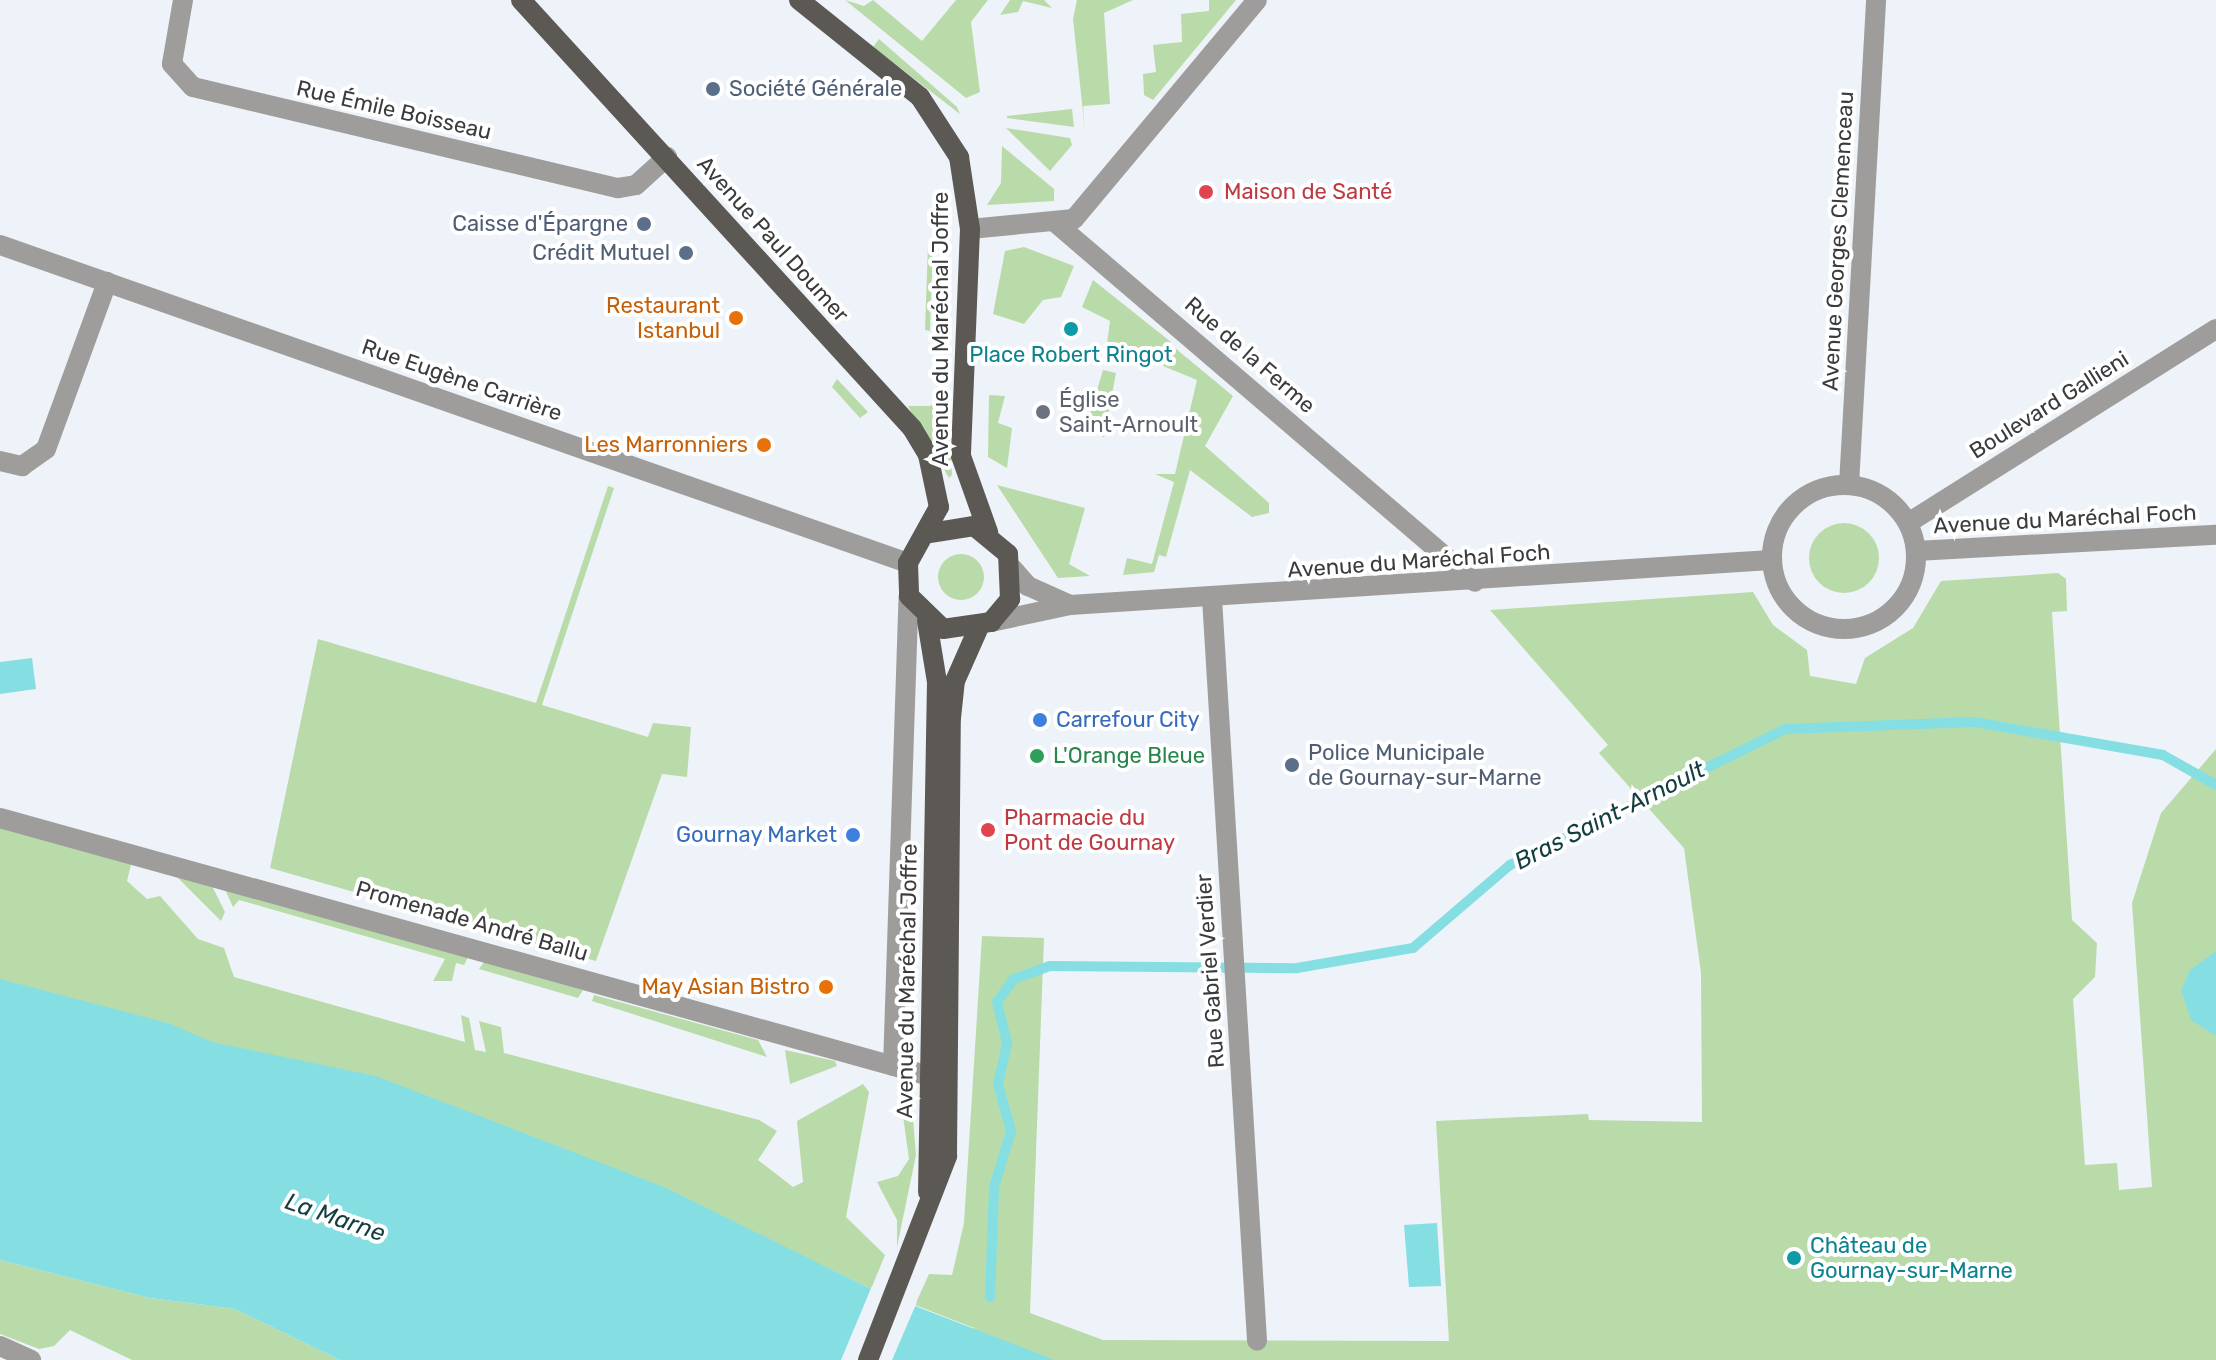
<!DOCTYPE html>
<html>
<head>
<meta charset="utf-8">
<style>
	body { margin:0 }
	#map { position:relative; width:2216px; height:1360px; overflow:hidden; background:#edf3f8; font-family:Rubik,sans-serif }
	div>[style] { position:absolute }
	.green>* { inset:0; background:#b9dba9 }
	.round { border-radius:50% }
	.water>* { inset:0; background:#85dfe2 }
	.pier>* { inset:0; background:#edf3f8 }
	.stream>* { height:10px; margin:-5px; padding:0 5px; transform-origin:5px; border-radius:5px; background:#85dfe2 }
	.minor>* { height:20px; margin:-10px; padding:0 10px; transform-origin:10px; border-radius:10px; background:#9f9d9b }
	.minor>.ring { margin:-10px; padding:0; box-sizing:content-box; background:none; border:20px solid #9f9d9b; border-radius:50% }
	.major>* { height:20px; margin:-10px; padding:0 10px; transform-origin:10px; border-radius:10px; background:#5c5955 }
	.dots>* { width:22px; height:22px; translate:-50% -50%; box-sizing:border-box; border:4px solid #fff; border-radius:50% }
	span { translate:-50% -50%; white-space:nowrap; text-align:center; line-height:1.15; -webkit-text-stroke:8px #fff; paint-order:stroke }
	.service-label { font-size:22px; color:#4e5e75 }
	.left { translate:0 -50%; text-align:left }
	.right { translate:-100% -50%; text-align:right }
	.street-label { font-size:22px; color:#393b3d }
	.health-label { font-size:22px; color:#be3a42 }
	.food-label { font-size:22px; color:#c56008 }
	.culture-label { font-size:22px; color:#0d838f }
	.worship-label { font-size:22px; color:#5b616d }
	.shop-label { font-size:22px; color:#366cbe }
	.leisure-label { font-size:22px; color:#27864d }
	.water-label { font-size:24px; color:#133e40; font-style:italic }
</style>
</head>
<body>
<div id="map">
	<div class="green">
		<div style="clip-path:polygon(845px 0,864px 6px,873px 0,922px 41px,956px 0,988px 0,971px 22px,980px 92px,966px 98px)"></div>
		<div style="clip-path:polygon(1010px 0,1044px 0,1052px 8px,1023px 1px,1018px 12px,1000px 15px)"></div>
		<div style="clip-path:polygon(1077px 0,1133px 0,1104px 13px,1110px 104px,1083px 106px,1085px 131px,1073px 19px)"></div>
		<div style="clip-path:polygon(1209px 0,1236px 0,1153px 100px,1144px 95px,1143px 74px,1156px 72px,1153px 45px,1182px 42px,1181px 14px,1209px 11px)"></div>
		<div style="clip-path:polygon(879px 39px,957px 107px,960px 114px,873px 47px)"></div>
		<div style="clip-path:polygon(1072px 109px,1074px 127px,1007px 118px,1007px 116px)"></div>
		<div style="clip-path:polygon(1006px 128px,1070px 138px,1072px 145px,1050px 171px)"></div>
		<div style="clip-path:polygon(1002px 146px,1054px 189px,1054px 201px,987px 205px,1001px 183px)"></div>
		<div style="clip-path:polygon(928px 245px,933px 245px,930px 331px,925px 330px)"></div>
		<div style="clip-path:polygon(1024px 247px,1074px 266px,1061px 297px,1043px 300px,1024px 324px,993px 314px,1005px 251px)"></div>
		<div style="clip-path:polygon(1093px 280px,1171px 342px,1154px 364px,1106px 351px,1110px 321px,1082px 307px)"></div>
		<div style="clip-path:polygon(1175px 348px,1233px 396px,1205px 446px,1269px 503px,1269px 513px,1252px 517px,1190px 470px,1166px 557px,1159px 555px,1154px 572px,1123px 575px,1127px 558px,1152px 564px,1174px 482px,1155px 474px,1175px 474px,1197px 380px,1163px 366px)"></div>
		<div style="clip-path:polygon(1103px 370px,1116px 373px,1104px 437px,1085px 431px)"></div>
		<div style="clip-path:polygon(837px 379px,868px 412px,860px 418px,832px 387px)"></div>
		<div style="clip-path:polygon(947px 393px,952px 475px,949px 478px,908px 406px,930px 406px)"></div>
		<div style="clip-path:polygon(989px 395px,1005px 396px,998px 423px,1012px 428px,1007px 468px,988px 457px)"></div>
		<div style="clip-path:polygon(997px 485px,1085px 508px,1069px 564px,1090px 576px,1058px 578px)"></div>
		<div style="clip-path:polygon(608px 486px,614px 488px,542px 705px,648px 737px,653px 723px,691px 727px,687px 777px,662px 774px,596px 961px,270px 868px,318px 639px,536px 703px)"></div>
		<div class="round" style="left:1809px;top:523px;width:70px;height:70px"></div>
		<div class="round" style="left:938px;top:554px;width:46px;height:46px"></div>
		<div style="clip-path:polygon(2058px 573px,2066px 579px,2067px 611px,2052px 612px,2072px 920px,2097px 943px,2095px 977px,2073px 999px,2085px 1165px,2117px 1163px,2119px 1190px,2152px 1187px,2132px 903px,2161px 813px,2216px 749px,2216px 1360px,967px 1360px,974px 1328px,915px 1305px,929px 1274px,952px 1275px,964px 1223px,982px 936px,1044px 938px,1030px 1313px,1103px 1340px,1449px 1341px,1436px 1121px,1588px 1114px,1589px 1120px,1702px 1122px,1701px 973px,1684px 848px,1599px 753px,1608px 745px,1490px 610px,1753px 592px,1773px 625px,1807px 650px,1810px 676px,1856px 684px,1865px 658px,1913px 628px,1941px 581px)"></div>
		<div style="clip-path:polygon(0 827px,132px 861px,127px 881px,147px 899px,160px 896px,198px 939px,224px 948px,234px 977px,465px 1042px,461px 1015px,469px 1018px,475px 1050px,486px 1052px,479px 1021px,501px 1027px,504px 1053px,759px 1120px,777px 1131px,758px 1160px,793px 1187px,803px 1182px,797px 1121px,863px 1084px,869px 1092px,846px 1217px,885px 1255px,871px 1289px,826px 1267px,0 1017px)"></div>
		<div style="clip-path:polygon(176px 876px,211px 884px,225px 912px,221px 921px)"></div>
		<div style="clip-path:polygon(224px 887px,469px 955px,464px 965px,456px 963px,452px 981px,433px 981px,445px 959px,239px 900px,233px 907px)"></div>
		<div style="clip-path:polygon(484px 962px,583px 990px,578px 998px,479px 969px)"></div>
		<div style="clip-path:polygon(594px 995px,758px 1040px,767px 1057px,592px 1001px)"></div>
		<div style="clip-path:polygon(785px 1050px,835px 1061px,837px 1066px,790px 1084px)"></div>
		<div style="clip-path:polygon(899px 1087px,912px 1106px,916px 1155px,897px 1247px,897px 1220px,877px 1182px,898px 1176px,909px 1159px)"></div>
		<div style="clip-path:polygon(0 1260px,150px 1298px,235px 1309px,340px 1360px,132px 1360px,70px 1330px,54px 1346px,39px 1349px,0 1334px)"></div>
	</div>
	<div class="water">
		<div style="clip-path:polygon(32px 658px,36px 689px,0 694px,0 662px)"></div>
		<div style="clip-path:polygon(2216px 951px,2216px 1036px,2191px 1020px,2181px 990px,2190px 970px)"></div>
		<div style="clip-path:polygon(0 979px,168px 1023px,212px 1042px,376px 1076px,664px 1187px,871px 1289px,1055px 1360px,340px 1360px,235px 1309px,150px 1298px,0 1260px)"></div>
		<div style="clip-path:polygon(1437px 1223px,1441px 1286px,1409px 1287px,1404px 1225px)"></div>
	</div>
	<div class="pier">
		<div style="clip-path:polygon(872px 1286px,917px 1302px,892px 1360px,841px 1360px)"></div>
	</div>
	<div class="stream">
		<div style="left:990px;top:1297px;width:110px;rotate:-87.9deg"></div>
		<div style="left:994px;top:1187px;width:59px;rotate:-73.1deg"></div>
		<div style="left:1011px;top:1131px;width:49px;rotate:-105.5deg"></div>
		<div style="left:998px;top:1084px;width:42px;rotate:-77.6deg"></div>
		<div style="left:1007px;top:1043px;width:42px;rotate:-103.7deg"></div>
		<div style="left:997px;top:1002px;width:29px;rotate:-54deg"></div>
		<div style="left:1014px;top:979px;width:38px;rotate:-20deg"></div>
		<div style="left:1050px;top:966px;width:247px;rotate:0.5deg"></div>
		<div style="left:1297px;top:968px;width:118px;rotate:-9.8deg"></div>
		<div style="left:1413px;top:948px;width:128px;rotate:-40.6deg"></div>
		<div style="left:1510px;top:865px;width:307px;rotate:-26.3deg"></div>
		<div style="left:1785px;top:729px;width:189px;rotate:-2.1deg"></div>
		<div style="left:1974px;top:722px;width:192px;rotate:9.9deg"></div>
		<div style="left:2163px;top:755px;width:61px;rotate:29.5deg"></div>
	</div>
	<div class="minor">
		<div style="left:183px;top:0;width:65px;rotate:99.8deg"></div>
		<div style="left:172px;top:64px;width:31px;rotate:48deg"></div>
		<div style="left:193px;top:87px;width:437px;rotate:13.4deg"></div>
		<div style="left:618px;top:188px;width:18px;rotate:-9deg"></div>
		<div style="left:636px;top:185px;width:42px;rotate:-42.1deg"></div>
		<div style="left:1057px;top:224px;width:550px;rotate:40.58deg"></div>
		<div style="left:970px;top:229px;width:104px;rotate:-5.5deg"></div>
		<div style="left:1074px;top:219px;width:285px;rotate:-50.1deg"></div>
		<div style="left:0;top:245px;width:962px;rotate:19.3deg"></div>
		<div style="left:0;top:461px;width:23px;rotate:13deg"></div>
		<div style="left:22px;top:466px;width:29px;rotate:-35deg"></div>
		<div style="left:46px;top:449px;width:178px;rotate:-69.9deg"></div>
		<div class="ring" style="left:1772px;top:485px;width:124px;height:124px"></div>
		<div style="left:1849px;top:485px;width:486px;rotate:-86.8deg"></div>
		<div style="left:1908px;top:523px;width:364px;rotate:-32.2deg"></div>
		<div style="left:1916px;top:551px;width:300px;rotate:-3.1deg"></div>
		<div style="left:1013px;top:569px;width:23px;rotate:49deg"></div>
		<div style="left:1028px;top:586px;width:46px;rotate:24.3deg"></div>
		<div style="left:1212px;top:598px;width:744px;rotate:86.53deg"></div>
		<div style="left:991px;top:622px;width:81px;rotate:-12.1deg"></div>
		<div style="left:1070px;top:605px;width:702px;rotate:-3.67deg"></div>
		<div style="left:0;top:818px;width:965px;rotate:15.51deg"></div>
		<div style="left:893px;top:1066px;width:470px;rotate:-88.1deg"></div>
		<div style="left:0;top:1346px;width:34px;rotate:24deg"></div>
	</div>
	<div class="major">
		<div style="left:521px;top:0;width:580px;rotate:47.59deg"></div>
		<div style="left:912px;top:428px;width:31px;rotate:59deg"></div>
		<div style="left:928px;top:455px;width:53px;rotate:78.1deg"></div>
		<div style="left:939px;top:507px;width:64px;rotate:119deg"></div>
		<div style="left:908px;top:563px;width:33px;rotate:88deg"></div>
		<div style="left:909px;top:596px;width:47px;rotate:44.1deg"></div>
		<div style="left:943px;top:629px;width:49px;rotate:-8.3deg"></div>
		<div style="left:991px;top:622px;width:30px;rotate:-50deg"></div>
		<div style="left:1010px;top:599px;width:45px;rotate:-92.5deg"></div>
		<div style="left:1008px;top:554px;width:44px;rotate:-140.5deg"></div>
		<div style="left:974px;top:526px;width:45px;rotate:171deg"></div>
		<div style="left:799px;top:0;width:155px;rotate:38.7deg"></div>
		<div style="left:920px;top:97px;width:72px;rotate:57deg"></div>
		<div style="left:959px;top:157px;width:73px;rotate:81.3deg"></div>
		<div style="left:970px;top:229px;width:227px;rotate:92.3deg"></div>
		<div style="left:961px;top:456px;width:81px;rotate:70.4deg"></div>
		<div style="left:927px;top:621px;width:62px;rotate:80.7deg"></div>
		<div style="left:937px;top:682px;width:510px;rotate:91.01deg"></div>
		<div style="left:868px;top:1360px;width:219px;rotate:-68.8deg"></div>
		<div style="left:947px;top:1156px;width:438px;rotate:-89.5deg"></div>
		<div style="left:951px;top:718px;width:37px;rotate:-84deg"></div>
		<div style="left:955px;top:681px;width:57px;rotate:-66.1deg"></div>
	</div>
	<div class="dots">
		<div style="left:713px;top:89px;background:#5c6f8a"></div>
		<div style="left:1206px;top:192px;background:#e0444e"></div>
		<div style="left:644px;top:224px;background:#5c6f8a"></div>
		<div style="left:686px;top:253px;background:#5c6f8a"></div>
		<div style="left:736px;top:318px;background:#e8710a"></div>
		<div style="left:1071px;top:329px;background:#0f9aa8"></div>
		<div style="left:1043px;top:412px;background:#6b7280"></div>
		<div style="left:764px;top:445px;background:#e8710a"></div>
		<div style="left:1040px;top:720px;background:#3f7fe0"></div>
		<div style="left:1037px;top:756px;background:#2e9e5b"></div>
		<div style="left:1292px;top:765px;background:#5c6f8a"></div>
		<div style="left:988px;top:830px;background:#e0444e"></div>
		<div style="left:853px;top:835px;background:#3f7fe0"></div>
		<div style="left:826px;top:987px;background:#e8710a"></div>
		<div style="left:1794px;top:1258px;background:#0f9aa8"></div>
	</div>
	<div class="service-label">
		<span class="left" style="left:729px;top:89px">Société Générale</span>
		<span class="right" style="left:628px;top:224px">Caisse d'Épargne</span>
		<span class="right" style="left:670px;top:253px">Crédit Mutuel</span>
		<span class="left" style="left:1308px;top:765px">Police Municipale<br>de Gournay-sur-Marne</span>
	</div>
	<div class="street-label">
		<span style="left:394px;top:110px;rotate:13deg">Rue Émile Boisseau</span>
		<span style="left:773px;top:239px;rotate:48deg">Avenue Paul Doumer</span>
		<span style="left:1838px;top:241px;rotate:-87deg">Avenue Georges Clemenceau</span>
		<span style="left:941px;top:329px;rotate:-90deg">Avenue du Maréchal Joffre</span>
		<span style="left:1250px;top:355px;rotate:41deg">Rue de la Ferme</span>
		<span style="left:462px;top:380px;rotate:19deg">Rue Eugène Carrière</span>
		<span style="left:2049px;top:405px;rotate:-32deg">Boulevard Gallieni</span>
		<span style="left:2065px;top:519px;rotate:-3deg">Avenue du Maréchal Foch</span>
		<span style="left:1419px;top:561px;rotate:-4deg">Avenue du Maréchal Foch</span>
		<span style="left:472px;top:921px;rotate:16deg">Promenade André Ballu</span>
		<span style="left:1210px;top:971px;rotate:-94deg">Rue Gabriel Verdier</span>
		<span style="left:907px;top:981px;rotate:-89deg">Avenue du Maréchal Joffre</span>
	</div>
	<div class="health-label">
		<span class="left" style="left:1224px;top:192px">Maison de Santé</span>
		<span class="left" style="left:1004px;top:830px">Pharmacie du<br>Pont de Gournay</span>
	</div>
	<div class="food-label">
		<span class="right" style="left:720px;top:318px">Restaurant<br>Istanbul</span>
		<span class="right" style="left:748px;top:445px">Les Marronniers</span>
		<span class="right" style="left:810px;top:987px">May Asian Bistro</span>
	</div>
	<div class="culture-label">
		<span style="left:1071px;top:355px">Place Robert Ringot</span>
		<span class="left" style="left:1810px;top:1258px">Château de<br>Gournay-sur-Marne</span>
	</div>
	<div class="worship-label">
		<span class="left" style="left:1059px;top:412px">Église<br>Saint-Arnoult</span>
	</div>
	<div class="shop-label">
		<span class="left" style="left:1056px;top:720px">Carrefour City</span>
		<span class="right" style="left:837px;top:835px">Gournay Market</span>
	</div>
	<div class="leisure-label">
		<span class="left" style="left:1053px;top:756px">L'Orange Bleue</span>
	</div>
	<div class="water-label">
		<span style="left:1610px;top:816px;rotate:-27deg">Bras Saint-Arnoult</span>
		<span style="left:335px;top:1218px;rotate:19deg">La Marne</span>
	</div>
</div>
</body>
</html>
